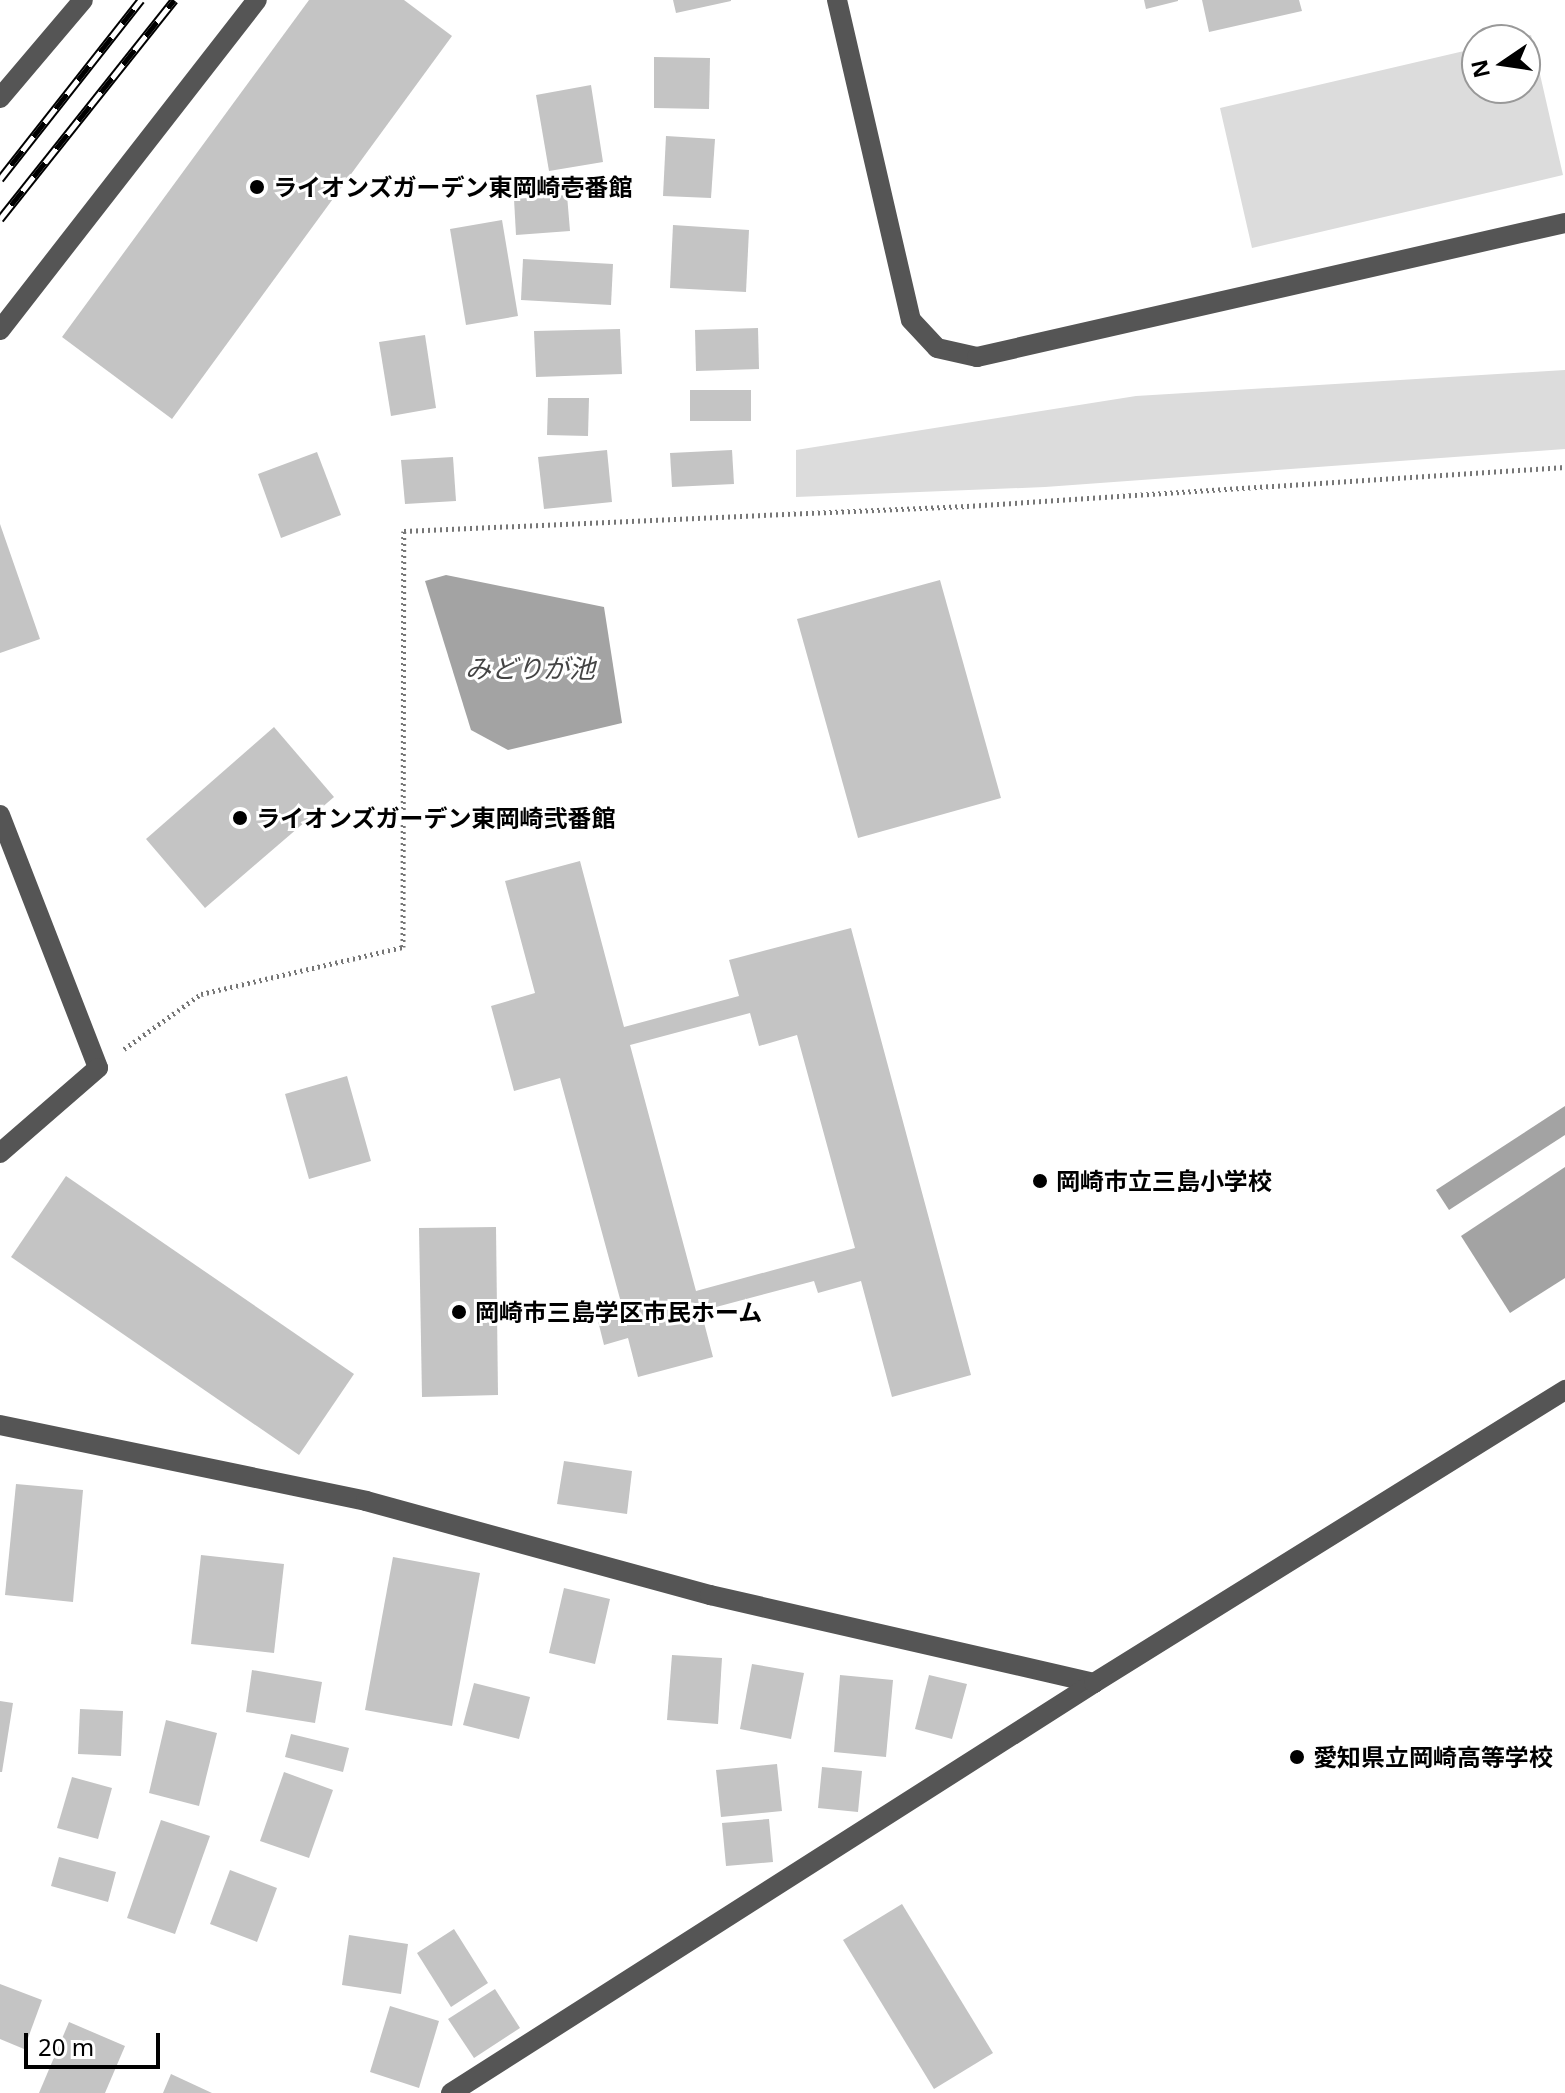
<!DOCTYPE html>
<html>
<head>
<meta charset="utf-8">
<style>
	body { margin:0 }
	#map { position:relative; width:1565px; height:2093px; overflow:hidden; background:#fff; font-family:"Noto Sans","Noto Sans JP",sans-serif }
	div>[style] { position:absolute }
	.green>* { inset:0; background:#dcdcdc }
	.water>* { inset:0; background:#a3a3a3 }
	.building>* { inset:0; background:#c4c4c4 }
	.path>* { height:5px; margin-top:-2.5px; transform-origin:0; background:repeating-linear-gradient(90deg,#777 0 2px,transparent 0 6px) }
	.minor>* { height:20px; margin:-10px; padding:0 10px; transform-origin:10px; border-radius:10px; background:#555 }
	.rail>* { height:9px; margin-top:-4.5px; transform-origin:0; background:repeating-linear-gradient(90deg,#fff 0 18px,#000 0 36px); box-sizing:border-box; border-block:2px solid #000 }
	.dots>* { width:22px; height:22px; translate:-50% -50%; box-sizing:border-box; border:4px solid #fff; border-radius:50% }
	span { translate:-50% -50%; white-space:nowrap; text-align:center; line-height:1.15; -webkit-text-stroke:6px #fff; paint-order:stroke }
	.poi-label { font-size:24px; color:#000; font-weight:700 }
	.left { translate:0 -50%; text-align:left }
	.water-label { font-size:26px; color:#444; font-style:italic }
	.north { position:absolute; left:1461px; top:24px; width:80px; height:80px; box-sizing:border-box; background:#fff; border:2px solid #999; border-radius:50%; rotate:257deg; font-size:22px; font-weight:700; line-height:32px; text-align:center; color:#000 }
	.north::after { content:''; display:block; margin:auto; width:28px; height:36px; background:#000; clip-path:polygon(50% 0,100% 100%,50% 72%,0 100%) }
	.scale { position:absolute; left:24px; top:2033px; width:136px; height:36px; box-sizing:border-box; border:4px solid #000; border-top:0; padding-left:10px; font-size:24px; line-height:28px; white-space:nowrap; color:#000; -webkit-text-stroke:6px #fff; paint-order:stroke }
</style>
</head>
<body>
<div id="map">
	<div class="green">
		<div style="clip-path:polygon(1531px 35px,1563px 175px,1252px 248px,1220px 108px,1477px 48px,1477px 88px,1525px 88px,1525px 40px,1510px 40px)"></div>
		<div style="clip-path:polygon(1565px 370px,1565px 449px,1045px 487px,796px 497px,796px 450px,1136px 396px)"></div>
	</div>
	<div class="water">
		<div style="clip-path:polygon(446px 575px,604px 607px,622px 723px,508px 750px,471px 730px,425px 581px)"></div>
		<div style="clip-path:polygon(1565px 1106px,1565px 1135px,1449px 1210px,1436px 1190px)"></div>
		<div style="clip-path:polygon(1565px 1167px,1565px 1278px,1510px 1313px,1461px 1236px)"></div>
	</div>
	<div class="building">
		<div style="clip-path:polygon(309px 0,404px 0,452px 36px,172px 419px,62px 337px)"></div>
		<div style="clip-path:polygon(673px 0,731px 0,731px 1px,676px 13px)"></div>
		<div style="clip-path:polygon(1144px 0,1178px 0,1178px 1px,1146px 9px)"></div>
		<div style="clip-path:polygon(1202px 0,1299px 0,1302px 11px,1209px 32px)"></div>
		<div style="clip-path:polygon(654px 57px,710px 58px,709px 109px,654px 108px)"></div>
		<div style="clip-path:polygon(591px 85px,603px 162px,549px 171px,536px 95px)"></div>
		<div style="clip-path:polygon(666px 136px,715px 139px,711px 198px,663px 196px)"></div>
		<div style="clip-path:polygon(567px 195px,570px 231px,516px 235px,514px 199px)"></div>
		<div style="clip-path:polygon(502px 220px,518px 316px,466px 325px,450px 229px)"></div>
		<div style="clip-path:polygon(673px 225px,749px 230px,746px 292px,670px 288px)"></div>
		<div style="clip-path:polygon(523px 259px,613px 264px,611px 305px,521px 300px)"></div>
		<div style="clip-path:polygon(758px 328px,759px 369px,696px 371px,695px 330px)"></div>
		<div style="clip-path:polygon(620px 329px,622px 374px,536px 377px,534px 331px)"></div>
		<div style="clip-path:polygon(425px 335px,436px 408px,391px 416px,379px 342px)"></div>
		<div style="clip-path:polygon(690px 390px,751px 390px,751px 421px,690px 421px)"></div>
		<div style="clip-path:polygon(548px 398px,589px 398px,588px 436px,547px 435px)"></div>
		<div style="clip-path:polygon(607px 450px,612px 502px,544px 509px,538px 457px)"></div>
		<div style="clip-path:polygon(732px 450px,734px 484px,672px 487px,670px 453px)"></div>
		<div style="clip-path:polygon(317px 452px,341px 515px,281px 538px,258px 474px)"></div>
		<div style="clip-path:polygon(453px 457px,456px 501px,405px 504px,401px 460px)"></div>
		<div style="clip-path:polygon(0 524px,40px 639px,0 653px)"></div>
		<div style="clip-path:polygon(940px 580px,1001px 798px,858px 838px,797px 619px)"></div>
		<div style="clip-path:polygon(274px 727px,334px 797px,205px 908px,146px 839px)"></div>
		<div style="clip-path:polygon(evenodd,580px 861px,624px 1027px,739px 996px,729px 960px,851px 928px,971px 1375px,892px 1397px,861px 1281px,818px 1293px,814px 1281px,701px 1311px,713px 1357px,638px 1377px,628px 1338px,604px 1345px,597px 1317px,623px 1310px,560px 1078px,514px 1091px,491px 1006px,535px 993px,505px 881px,580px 861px,750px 1013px,759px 1046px,797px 1035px,855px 1248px,696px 1291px,630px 1045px,750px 1013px)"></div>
		<div style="clip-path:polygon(347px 1076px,371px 1161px,309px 1179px,285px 1094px)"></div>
		<div style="clip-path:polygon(66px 1176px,354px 1374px,299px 1455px,11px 1257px)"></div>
		<div style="clip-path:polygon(496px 1227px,498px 1395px,422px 1397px,419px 1228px)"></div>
		<div style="clip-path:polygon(564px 1461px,632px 1471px,627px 1514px,557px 1504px)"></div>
		<div style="clip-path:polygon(16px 1484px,83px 1490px,73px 1602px,5px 1595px)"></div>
		<div style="clip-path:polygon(201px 1555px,284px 1564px,274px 1653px,191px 1644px)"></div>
		<div style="clip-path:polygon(393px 1557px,480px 1573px,452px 1726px,365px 1710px)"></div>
		<div style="clip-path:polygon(564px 1588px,610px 1599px,595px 1664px,549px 1653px)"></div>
		<div style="clip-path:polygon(672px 1655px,722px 1658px,718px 1724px,667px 1720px)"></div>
		<div style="clip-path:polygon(752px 1664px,804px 1673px,791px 1739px,740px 1729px)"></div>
		<div style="clip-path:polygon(252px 1670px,322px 1682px,315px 1723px,246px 1712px)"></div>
		<div style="clip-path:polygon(840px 1675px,893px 1680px,886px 1757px,834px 1752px)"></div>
		<div style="clip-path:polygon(929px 1675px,967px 1684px,952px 1739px,915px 1729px)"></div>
		<div style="clip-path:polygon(474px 1683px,530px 1697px,519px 1739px,463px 1725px)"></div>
		<div style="clip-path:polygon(0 1701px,13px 1703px,2px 1772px,0 1772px)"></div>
		<div style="clip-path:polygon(80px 1709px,123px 1711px,121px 1756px,78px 1754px)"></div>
		<div style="clip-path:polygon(166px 1720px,217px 1733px,199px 1806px,149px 1793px)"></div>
		<div style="clip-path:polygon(291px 1734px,349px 1748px,343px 1772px,285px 1757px)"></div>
		<div style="clip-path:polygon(777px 1764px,782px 1811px,721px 1817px,716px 1770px)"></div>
		<div style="clip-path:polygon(822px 1767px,862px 1771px,858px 1812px,818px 1808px)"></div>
		<div style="clip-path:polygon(284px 1772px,333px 1790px,309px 1858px,260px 1841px)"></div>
		<div style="clip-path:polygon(72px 1777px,112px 1788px,98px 1839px,57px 1828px)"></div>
		<div style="clip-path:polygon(769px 1819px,773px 1862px,726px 1866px,722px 1823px)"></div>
		<div style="clip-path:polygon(161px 1820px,210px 1836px,175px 1934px,127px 1918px)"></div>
		<div style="clip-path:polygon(59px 1857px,116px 1872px,108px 1902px,51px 1886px)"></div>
		<div style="clip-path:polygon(230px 1870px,277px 1888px,257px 1942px,210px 1924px)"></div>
		<div style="clip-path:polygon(902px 1904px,993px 2053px,934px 2089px,843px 1940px)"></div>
		<div style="clip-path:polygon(454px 1929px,488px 1983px,451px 2007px,417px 1953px)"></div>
		<div style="clip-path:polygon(349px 1935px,408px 1944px,401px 1994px,342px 1985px)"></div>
		<div style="clip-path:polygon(0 1984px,42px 2000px,24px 2049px,0 2039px)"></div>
		<div style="clip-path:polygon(495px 1989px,520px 2028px,474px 2058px,448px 2019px)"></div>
		<div style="clip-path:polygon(390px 2006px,439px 2021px,419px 2088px,370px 2072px)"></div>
		<div style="clip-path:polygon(69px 2022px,125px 2046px,105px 2093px,39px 2093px)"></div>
		<div style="clip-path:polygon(171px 2074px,212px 2093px,163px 2093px)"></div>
	</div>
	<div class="path">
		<div style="left:124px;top:1049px;width:95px;rotate:-35.5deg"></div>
		<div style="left:201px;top:994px;width:207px;rotate:-13.1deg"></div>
		<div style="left:403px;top:947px;width:416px;rotate:-89.9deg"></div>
		<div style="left:404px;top:531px;width:564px;rotate:-2.54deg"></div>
		<div style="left:967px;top:506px;width:599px;rotate:-3.73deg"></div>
	</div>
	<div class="minor">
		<div style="left:837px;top:0;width:328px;rotate:77deg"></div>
		<div style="left:911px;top:320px;width:38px;rotate:47deg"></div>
		<div style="left:937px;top:348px;width:41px;rotate:12.7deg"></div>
		<div style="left:977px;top:357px;width:603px;rotate:-12.84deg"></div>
		<div style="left:0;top:98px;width:128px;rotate:-49.7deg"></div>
		<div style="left:0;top:330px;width:418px;rotate:-52.1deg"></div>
		<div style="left:0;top:815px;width:271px;rotate:68.8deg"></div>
		<div style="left:98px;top:1068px;width:130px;rotate:139.1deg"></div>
		<div style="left:0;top:1425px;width:374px;rotate:11.7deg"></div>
		<div style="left:366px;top:1501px;width:357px;rotate:15.3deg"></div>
		<div style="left:710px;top:1595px;width:394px;rotate:12.9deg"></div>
		<div style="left:451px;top:2093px;width:763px;rotate:-32.52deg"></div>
		<div style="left:1094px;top:1683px;width:555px;rotate:-31.88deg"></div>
	</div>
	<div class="rail">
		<div style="left:0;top:179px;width:228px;rotate:-51.8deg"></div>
		<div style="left:0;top:219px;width:280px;rotate:-51.5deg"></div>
	</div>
	<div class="dots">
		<div style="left:257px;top:187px;background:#000"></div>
		<div style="left:240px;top:818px;background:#000"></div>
		<div style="left:1040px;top:1181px;background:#000"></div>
		<div style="left:459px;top:1312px;background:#000"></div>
		<div style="left:1297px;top:1757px;background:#000"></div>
	</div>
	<div class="poi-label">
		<span class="left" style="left:273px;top:187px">ライオンズガーデン東岡崎壱番館</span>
		<span class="left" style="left:256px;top:818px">ライオンズガーデン東岡崎弐番館</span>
		<span class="left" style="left:1056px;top:1181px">岡崎市立三島小学校</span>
		<span class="left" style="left:475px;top:1312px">岡崎市三島学区市民ホーム</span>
		<span class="left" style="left:1313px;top:1757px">愛知県立岡崎高等学校</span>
	</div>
	<div class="water-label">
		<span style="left:530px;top:669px">みどりが池</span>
	</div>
	<div class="north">N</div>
	<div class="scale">20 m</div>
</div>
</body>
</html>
